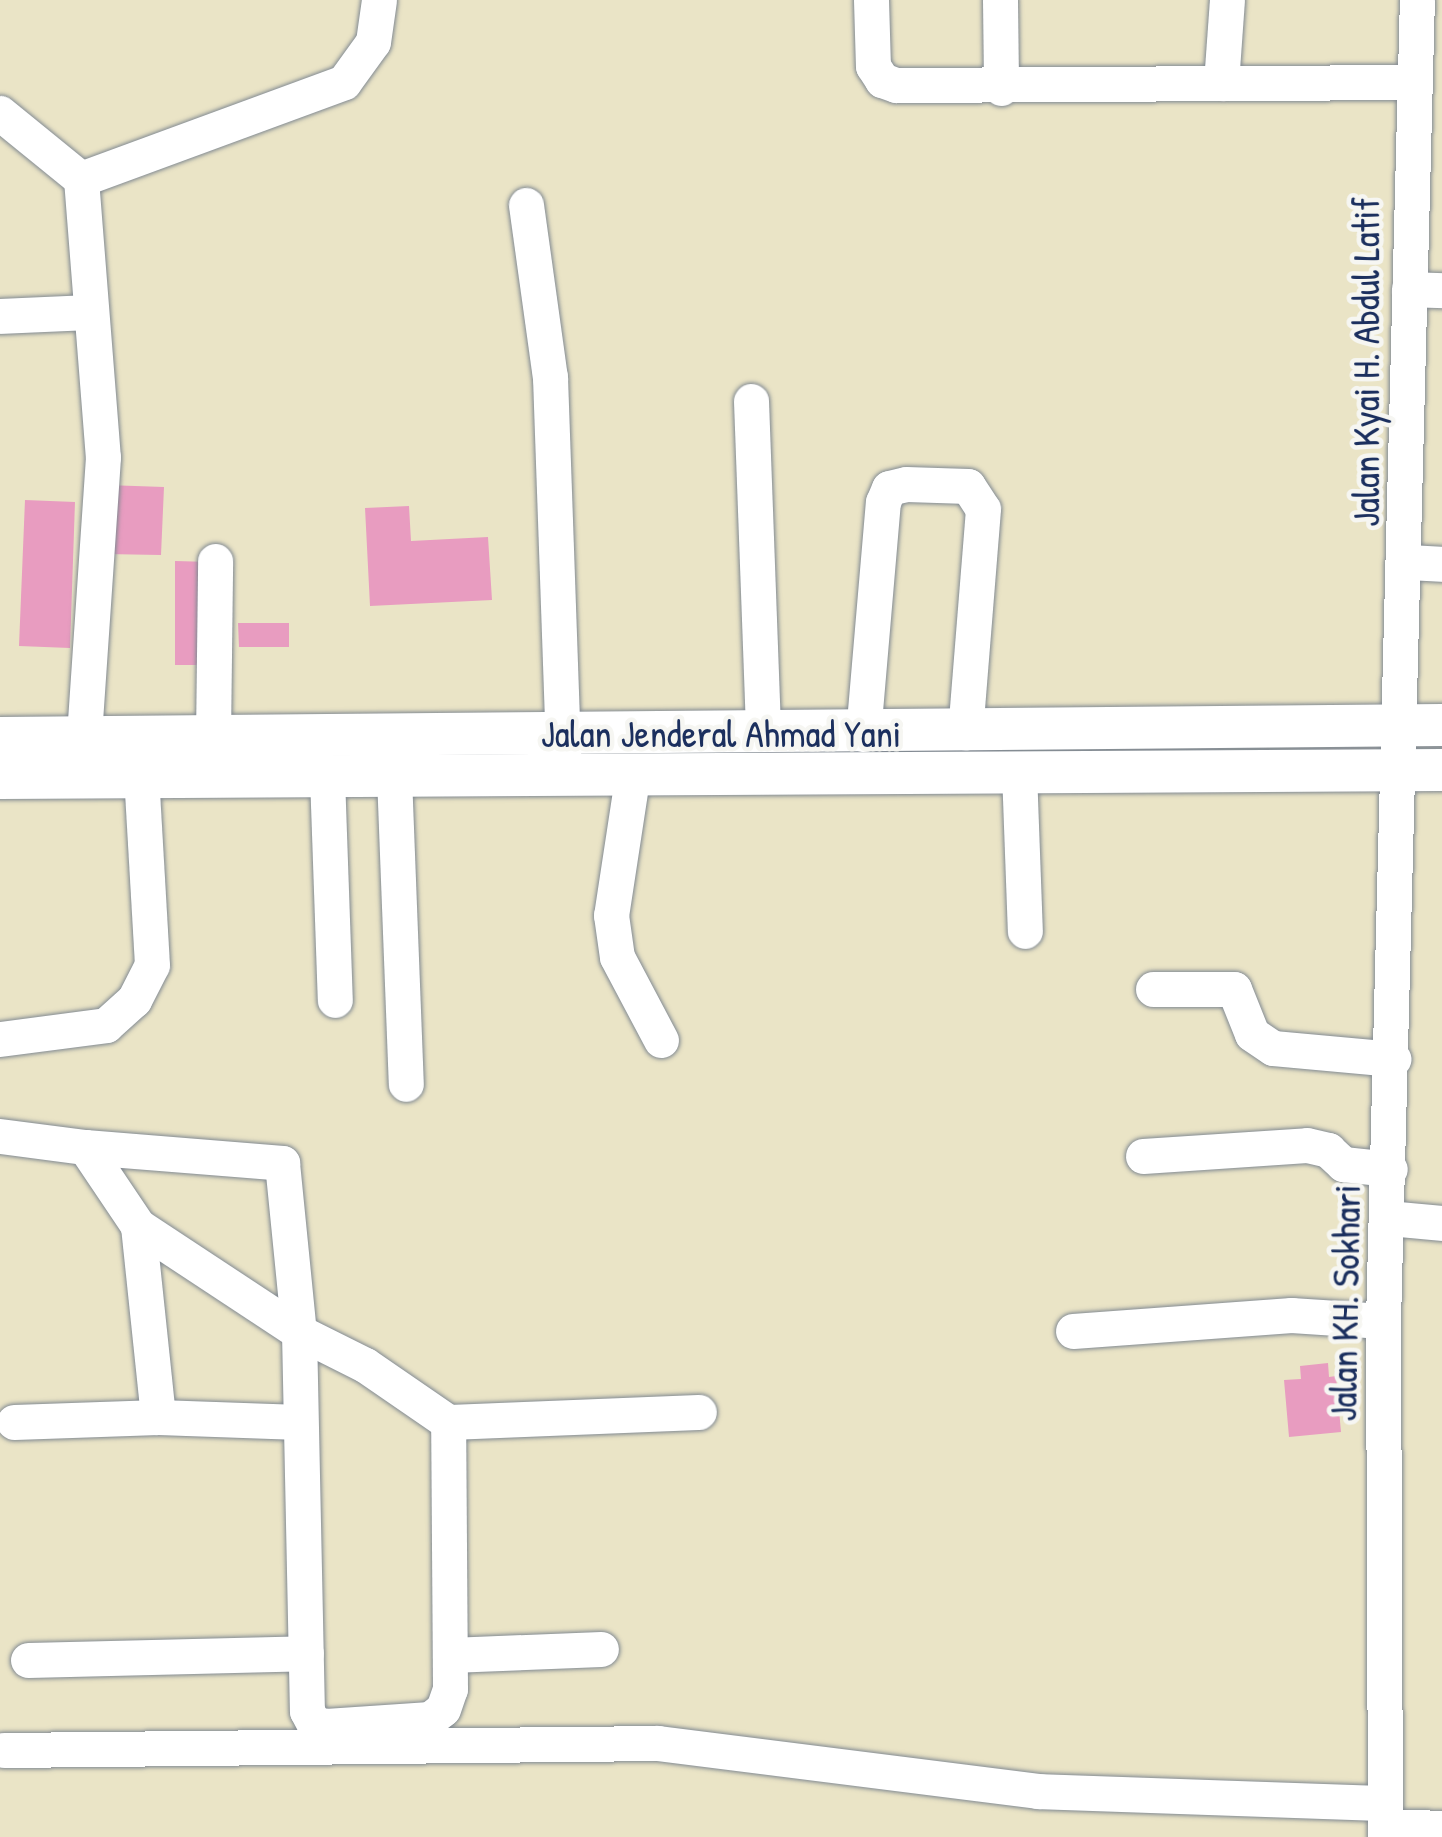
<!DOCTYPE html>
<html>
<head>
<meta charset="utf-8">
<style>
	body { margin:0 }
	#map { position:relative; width:1442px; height:1837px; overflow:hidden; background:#eae4c6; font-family:"Patrick Hand",sans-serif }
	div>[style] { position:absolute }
	.building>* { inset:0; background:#e89cc0 }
	.roads { filter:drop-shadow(0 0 2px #828a92) drop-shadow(0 0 2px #828a92) }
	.minor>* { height:35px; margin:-17.5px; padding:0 17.5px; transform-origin:17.5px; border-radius:17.5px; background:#fff }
	.major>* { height:42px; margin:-21px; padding:0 21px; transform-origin:21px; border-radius:21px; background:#fff }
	span { translate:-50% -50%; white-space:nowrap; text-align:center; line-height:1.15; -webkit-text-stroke:9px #f6f6f2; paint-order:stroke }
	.street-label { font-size:38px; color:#1b2f5e }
</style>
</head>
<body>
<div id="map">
	<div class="building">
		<div style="clip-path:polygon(106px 485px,164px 487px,161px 555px,104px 554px)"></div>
		<div style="clip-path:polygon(25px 500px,75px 502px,70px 648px,19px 646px)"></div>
		<div style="clip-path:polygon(409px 506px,411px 541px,488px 537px,492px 600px,370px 606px,365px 508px)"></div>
		<div style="clip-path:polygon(175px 561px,211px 562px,211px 665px,175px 665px)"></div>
		<div style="clip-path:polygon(238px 623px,289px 623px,289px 647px,239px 647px)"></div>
		<div style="clip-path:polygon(1328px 1363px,1329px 1377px,1336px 1376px,1341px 1432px,1289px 1437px,1284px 1380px,1301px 1379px,1300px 1366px)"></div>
	</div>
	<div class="roads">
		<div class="minor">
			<div style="left:871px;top:0;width:66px;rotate:88.3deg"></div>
			<div style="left:873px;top:66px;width:17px;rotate:57deg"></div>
			<div style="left:882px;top:80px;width:15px;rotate:20deg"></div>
			<div style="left:896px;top:85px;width:515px;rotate:-0.33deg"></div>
			<div style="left:1000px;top:0;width:88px;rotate:89.3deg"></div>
			<div style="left:1221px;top:83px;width:83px;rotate:-85.9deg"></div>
			<div style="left:0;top:113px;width:104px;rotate:39.2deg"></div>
			<div style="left:81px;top:179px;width:279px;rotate:85.5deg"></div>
			<div style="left:103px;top:457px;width:282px;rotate:93.9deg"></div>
			<div style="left:81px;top:179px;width:280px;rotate:-20.2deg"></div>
			<div style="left:344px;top:82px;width:49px;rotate:-54.1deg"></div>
			<div style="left:373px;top:42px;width:42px;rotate:-81.9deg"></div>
			<div style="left:526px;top:205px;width:174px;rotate:82.1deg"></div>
			<div style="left:550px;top:377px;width:380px;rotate:88deg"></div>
			<div style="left:1409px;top:289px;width:33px;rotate:2deg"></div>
			<div style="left:0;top:316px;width:89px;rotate:-2.6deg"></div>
			<div style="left:751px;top:401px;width:332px;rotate:87.9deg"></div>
			<div style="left:1407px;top:562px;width:35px;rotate:3deg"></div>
			<div style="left:863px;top:734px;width:233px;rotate:-85.1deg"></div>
			<div style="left:883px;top:502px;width:15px;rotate:-67deg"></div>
			<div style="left:889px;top:488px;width:17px;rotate:-13deg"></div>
			<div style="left:906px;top:484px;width:62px;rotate:1.8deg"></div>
			<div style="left:968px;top:486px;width:27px;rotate:57deg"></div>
			<div style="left:983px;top:509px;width:224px;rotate:94.6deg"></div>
			<div style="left:213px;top:737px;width:176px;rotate:-89.3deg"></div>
			<div style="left:1019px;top:771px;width:160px;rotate:87.9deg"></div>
			<div style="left:633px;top:772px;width:145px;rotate:98.7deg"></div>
			<div style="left:611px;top:915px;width:42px;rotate:81.9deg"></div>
			<div style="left:617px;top:957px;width:94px;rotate:62.1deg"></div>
			<div style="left:327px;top:776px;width:224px;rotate:88deg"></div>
			<div style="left:394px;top:776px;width:308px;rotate:87.8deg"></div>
			<div style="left:1153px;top:989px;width:81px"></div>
			<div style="left:1234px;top:989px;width:48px;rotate:68.2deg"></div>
			<div style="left:1252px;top:1034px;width:25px;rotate:34deg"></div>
			<div style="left:1273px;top:1048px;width:121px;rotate:5.2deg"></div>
			<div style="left:0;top:1039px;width:107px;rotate:-7.5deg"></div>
			<div style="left:106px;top:1025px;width:38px;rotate:-42deg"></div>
			<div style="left:134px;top:1000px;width:39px;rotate:-63deg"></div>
			<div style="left:152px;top:965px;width:188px;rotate:-93.3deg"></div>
			<div style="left:0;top:1136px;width:86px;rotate:7.4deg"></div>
			<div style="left:85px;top:1147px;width:95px;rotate:56.1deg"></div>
			<div style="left:138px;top:1226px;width:192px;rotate:84deg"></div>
			<div style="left:158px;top:1417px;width:142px;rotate:2deg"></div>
			<div style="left:85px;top:1147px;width:198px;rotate:4.6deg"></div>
			<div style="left:282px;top:1163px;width:170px;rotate:84.3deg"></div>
			<div style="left:299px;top:1332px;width:379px;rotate:88.8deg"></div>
			<div style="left:307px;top:1711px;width:15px;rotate:62deg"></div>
			<div style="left:314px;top:1724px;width:12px;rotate:9deg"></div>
			<div style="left:326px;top:1726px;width:104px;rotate:-3.9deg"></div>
			<div style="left:430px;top:1719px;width:16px;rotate:-38deg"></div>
			<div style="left:443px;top:1709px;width:21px;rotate:-71deg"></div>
			<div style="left:450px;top:1689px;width:267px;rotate:-90.4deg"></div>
			<div style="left:448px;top:1422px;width:101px;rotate:-145.5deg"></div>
			<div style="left:365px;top:1365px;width:74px;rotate:-153.4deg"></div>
			<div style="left:299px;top:1332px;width:193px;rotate:-146.6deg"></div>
			<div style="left:1143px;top:1156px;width:164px;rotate:-3.8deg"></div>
			<div style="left:1307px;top:1145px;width:22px;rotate:13deg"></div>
			<div style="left:1328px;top:1150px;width:21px;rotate:43deg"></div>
			<div style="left:1343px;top:1164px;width:47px;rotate:6.1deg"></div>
			<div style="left:1388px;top:1218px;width:54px;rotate:5.3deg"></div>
			<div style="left:1073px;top:1331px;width:219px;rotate:-4.2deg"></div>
			<div style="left:1291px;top:1315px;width:92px;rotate:3.7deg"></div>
			<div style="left:14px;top:1422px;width:144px;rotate:-2deg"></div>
			<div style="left:448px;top:1422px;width:251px;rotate:-2.3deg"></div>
			<div style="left:450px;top:1655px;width:151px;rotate:-2.3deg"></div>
			<div style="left:28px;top:1660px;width:278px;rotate:-1.4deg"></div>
			<div style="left:4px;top:1750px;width:654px;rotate:-0.61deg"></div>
			<div style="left:658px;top:1743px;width:383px;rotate:7.2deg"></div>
			<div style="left:1038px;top:1791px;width:347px;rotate:2deg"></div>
			<div style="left:1386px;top:1826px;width:56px;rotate:2deg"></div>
			<div style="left:1385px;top:1837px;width:516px;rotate:-90.22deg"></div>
			<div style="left:1383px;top:1321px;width:1321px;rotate:-88.53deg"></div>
		</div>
		<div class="major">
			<div style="left:0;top:738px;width:1442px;rotate:-0.52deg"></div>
			<div style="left:0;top:778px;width:1442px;rotate:-0.32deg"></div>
		</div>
	</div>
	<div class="street-label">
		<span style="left:1366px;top:362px;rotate:-90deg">Jalan Kyai H. Abdul Latif</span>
		<span style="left:721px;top:734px">Jalan Jenderal Ahmad Yani</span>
		<span style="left:1345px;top:1303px;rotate:-89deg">Jalan KH. Sokhari</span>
	</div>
</div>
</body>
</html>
